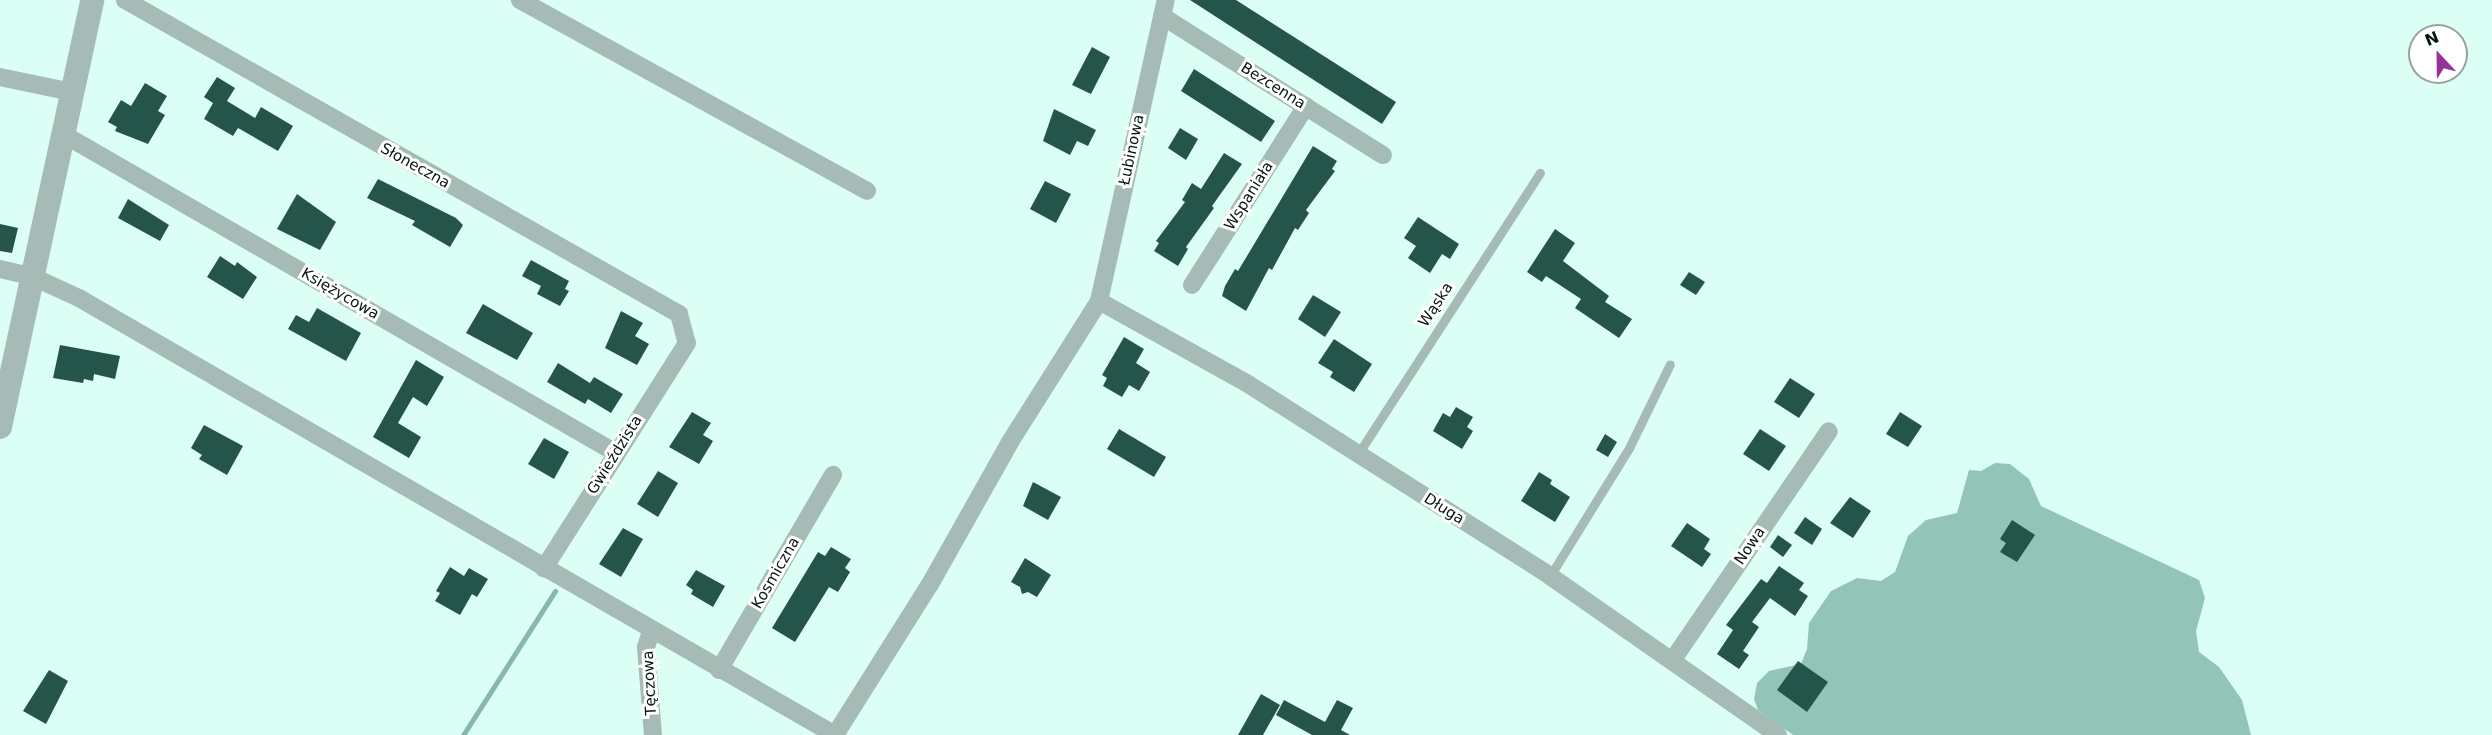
<!DOCTYPE html>
<html>
<head>
<meta charset="utf-8">
<style>
	body { margin:0 }
	#map { position:relative; width:2492px; height:735px; overflow:hidden; background:#dcfff5; font-family:"DejaVu Sans",sans-serif }
	div>[style] { position:absolute }
	.forest>* { inset:0; background:#93c5b7 }
	.stream>* { height:5px; margin:-2.5px; padding:0 2.5px; transform-origin:2.5px; border-radius:2.5px; background:#87b8ab }
	.building>* { inset:0; background:#25554a }
	.service>* { height:9px; margin:-4.5px; padding:0 4.5px; transform-origin:4.5px; border-radius:4.5px; background:#a6bbb5 }
	.minor>* { height:18px; margin:-9px; padding:0 9px; transform-origin:9px; border-radius:9px; background:#a6bbb5 }
	.tertiary>* { height:24px; margin:-12px; padding:0 12px; transform-origin:12px; border-radius:12px; background:#a6bbb5 }
	span { translate:-50% -50%; white-space:nowrap; text-align:center; line-height:1.15; -webkit-text-stroke:6px #fff; paint-order:stroke }
	.street-label { font-size:15px; color:#061511 }
	.north { position:absolute; left:2408px; top:24px; width:60px; height:60px; box-sizing:border-box; background:#fff; border:2px solid #9ba1a0; border-radius:50%; rotate:338deg; font-size:16px; font-weight:700; line-height:24px; text-align:center; color:#061511 }
	.north::after { content:''; display:block; margin:auto; width:21px; height:27px; background:#953198; clip-path:polygon(50% 0,100% 100%,50% 72%,0 100%) }
</style>
</head>
<body>
<div id="map">
	<div class="forest">
		<div style="clip-path:polygon(1995px 463px,2010px 464px,2029px 479px,2041px 506px,2199px 580px,2205px 598px,2196px 631px,2199px 652px,2219px 667px,2242px 700px,2251px 735px,1793px 735px,1758px 710px,1754px 699px,1757px 683px,1769px 671px,1801px 664px,1807px 649px,1809px 623px,1831px 591px,1857px 578px,1881px 581px,1895px 572px,1908px 536px,1926px 520px,1957px 513px,1969px 470px,1981px 471px)"></div>
	</div>
	<div class="stream">
		<div style="left:463px;top:735px;width:171px;rotate:-57.4deg"></div>
	</div>
	<div class="building">
		<div style="clip-path:polygon(1190px 0,1236px 0,1396px 102px,1382px 124px)"></div>
		<div style="clip-path:polygon(1092px 47px,1110px 57px,1091px 94px,1072px 85px)"></div>
		<div style="clip-path:polygon(1194px 69px,1275px 121px,1261px 142px,1181px 91px)"></div>
		<div style="clip-path:polygon(217px 77px,235px 88px,227px 101px,255px 118px,261px 107px,293px 126px,278px 151px,238px 128px,233px 136px,204px 119px,213px 103px,204px 97px)"></div>
		<div style="clip-path:polygon(145px 83px,167px 96px,158px 111px,165px 115px,148px 144px,115px 131px,117px 127px,108px 122px,121px 100px,131px 106px)"></div>
		<div style="clip-path:polygon(1054px 109px,1096px 130px,1088px 146px,1077px 141px,1070px 155px,1043px 141px)"></div>
		<div style="clip-path:polygon(1180px 128px,1198px 139px,1186px 160px,1168px 148px)"></div>
		<div style="clip-path:polygon(1313px 146px,1337px 161px,1332px 169px,1335px 171px,1306px 210px,1309px 213px,1298px 230px,1295px 228px,1272px 270px,1269px 268px,1246px 311px,1222px 296px,1225px 286px,1235px 269px,1238px 271px)"></div>
		<div style="clip-path:polygon(1224px 153px,1242px 164px,1212px 206px,1214px 208px,1186px 247px,1188px 249px,1178px 266px,1154px 251px,1159px 243px,1156px 241px,1185px 202px,1182px 200px,1192px 183px,1201px 189px)"></div>
		<div style="clip-path:polygon(378px 179px,456px 218px,463px 225px,450px 247px,412px 225px,415px 221px,367px 198px)"></div>
		<div style="clip-path:polygon(1045px 181px,1071px 194px,1056px 223px,1030px 209px)"></div>
		<div style="clip-path:polygon(297px 194px,336px 222px,320px 250px,277px 229px)"></div>
		<div style="clip-path:polygon(128px 199px,169px 225px,160px 241px,118px 218px)"></div>
		<div style="clip-path:polygon(1418px 217px,1459px 244px,1450px 259px,1442px 254px,1430px 273px,1408px 258px,1416px 246px,1404px 238px)"></div>
		<div style="clip-path:polygon(0 224px,18px 228px,12px 253px,0 251px)"></div>
		<div style="clip-path:polygon(1555px 229px,1575px 243px,1563px 261px,1609px 296px,1605px 302px,1632px 319px,1619px 338px,1575px 308px,1581px 299px,1546px 276px,1542px 282px,1527px 272px)"></div>
		<div style="clip-path:polygon(220px 256px,235px 266px,237px 262px,257px 277px,243px 299px,207px 277px)"></div>
		<div style="clip-path:polygon(531px 260px,569px 281px,565px 289px,569px 291px,560px 306px,537px 294px,541px 286px,522px 276px)"></div>
		<div style="clip-path:polygon(1689px 272px,1705px 282px,1696px 295px,1680px 285px)"></div>
		<div style="clip-path:polygon(1313px 295px,1341px 312px,1325px 337px,1298px 319px)"></div>
		<div style="clip-path:polygon(483px 304px,533px 333px,517px 360px,466px 333px)"></div>
		<div style="clip-path:polygon(317px 308px,361px 333px,346px 361px,288px 329px,296px 315px,309px 322px)"></div>
		<div style="clip-path:polygon(621px 311px,643px 323px,635px 336px,649px 344px,637px 365px,605px 348px)"></div>
		<div style="clip-path:polygon(1124px 337px,1144px 349px,1136px 363px,1150px 372px,1139px 391px,1129px 385px,1122px 397px,1103px 386px,1107px 378px,1102px 375px)"></div>
		<div style="clip-path:polygon(1334px 339px,1372px 364px,1354px 392px,1330px 377px,1333px 372px,1318px 363px)"></div>
		<div style="clip-path:polygon(60px 345px,120px 356px,115px 379px,94px 374px,93px 381px,84px 379px,83px 383px,53px 378px)"></div>
		<div style="clip-path:polygon(416px 360px,444px 377px,427px 406px,413px 397px,398px 423px,421px 437px,409px 458px,373px 437px)"></div>
		<div style="clip-path:polygon(558px 363px,590px 383px,594px 377px,623px 394px,611px 413px,588px 399px,585px 404px,547px 382px)"></div>
		<div style="clip-path:polygon(1790px 378px,1815px 394px,1799px 418px,1774px 402px)"></div>
		<div style="clip-path:polygon(1456px 407px,1473px 417px,1467px 427px,1473px 431px,1462px 449px,1433px 431px,1443px 413px,1450px 417px)"></div>
		<div style="clip-path:polygon(692px 412px,711px 423px,703px 435px,713px 441px,699px 464px,669px 447px)"></div>
		<div style="clip-path:polygon(1900px 412px,1922px 426px,1908px 447px,1886px 434px)"></div>
		<div style="clip-path:polygon(204px 425px,243px 446px,227px 475px,199px 459px,202px 455px,191px 448px)"></div>
		<div style="clip-path:polygon(1119px 429px,1166px 457px,1154px 477px,1107px 449px)"></div>
		<div style="clip-path:polygon(1760px 429px,1786px 446px,1769px 471px,1743px 454px)"></div>
		<div style="clip-path:polygon(1605px 434px,1617px 442px,1608px 457px,1596px 450px)"></div>
		<div style="clip-path:polygon(544px 438px,569px 452px,554px 479px,528px 464px)"></div>
		<div style="clip-path:polygon(658px 471px,678px 483px,658px 517px,637px 504px)"></div>
		<div style="clip-path:polygon(1539px 472px,1552px 480px,1550px 484px,1570px 497px,1555px 522px,1521px 501px)"></div>
		<div style="clip-path:polygon(1033px 482px,1061px 497px,1048px 520px,1023px 506px)"></div>
		<div style="clip-path:polygon(1850px 497px,1871px 511px,1853px 538px,1830px 523px)"></div>
		<div style="clip-path:polygon(1805px 517px,1822px 529px,1812px 545px,1794px 533px)"></div>
		<div style="clip-path:polygon(2012px 520px,2035px 535px,2017px 562px,2000px 552px,2006px 543px,2000px 539px)"></div>
		<div style="clip-path:polygon(1687px 523px,1710px 539px,1704px 549px,1711px 554px,1702px 567px,1671px 546px)"></div>
		<div style="clip-path:polygon(623px 528px,643px 539px,621px 577px,599px 564px)"></div>
		<div style="clip-path:polygon(1778px 535px,1792px 545px,1783px 557px,1770px 547px)"></div>
		<div style="clip-path:polygon(831px 547px,851px 559px,845px 568px,850px 572px,838px 592px,829px 587px,795px 642px,772px 628px,818px 552px,825px 556px)"></div>
		<div style="clip-path:polygon(1025px 558px,1051px 575px,1037px 597px,1028px 592px,1022px 594px,1020px 587px,1011px 582px)"></div>
		<div style="clip-path:polygon(1779px 566px,1804px 583px,1799px 590px,1808px 596px,1795px 616px,1770px 598px,1752px 622px,1759px 627px,1743px 651px,1749px 655px,1739px 669px,1717px 654px,1733px 630px,1726px 625px,1761px 579px,1767px 583px)"></div>
		<div style="clip-path:polygon(450px 567px,464px 576px,469px 568px,488px 579px,477px 597px,472px 594px,460px 615px,435px 601px,440px 593px,436px 591px)"></div>
		<div style="clip-path:polygon(696px 570px,725px 586px,713px 607px,691px 594px,693px 590px,686px 585px)"></div>
		<div style="clip-path:polygon(1798px 661px,1828px 682px,1807px 712px,1777px 690px)"></div>
		<div style="clip-path:polygon(49px 670px,68px 681px,46px 724px,23px 711px)"></div>
		<div style="clip-path:polygon(1261px 694px,1280px 705px,1263px 735px,1238px 735px)"></div>
		<div style="clip-path:polygon(1284px 700px,1325px 722px,1337px 700px,1353px 708px,1341px 730px,1350px 735px,1312px 735px,1276px 715px)"></div>
	</div>
	<div class="service">
		<div style="left:1358px;top:454px;width:335px;rotate:-57.1deg"></div>
		<div style="left:1550px;top:576px;width:150px;rotate:-58.3deg"></div>
		<div style="left:1629px;top:448px;width:93px;rotate:-64deg"></div>
	</div>
	<div class="minor">
		<div style="left:125px;top:0;width:637px;rotate:29.54deg"></div>
		<div style="left:679px;top:314px;width:30px;rotate:75deg"></div>
		<div style="left:687px;top:343px;width:267px;rotate:122.4deg"></div>
		<div style="left:520px;top:0;width:396px;rotate:28.8deg"></div>
		<div style="left:1162px;top:16px;width:261px;rotate:32.2deg"></div>
		<div style="left:0;top:77px;width:74px;rotate:11.8deg"></div>
		<div style="left:63px;top:134px;width:638px;rotate:29.98deg"></div>
		<div style="left:0;top:269px;width:32px;rotate:13deg"></div>
		<div style="left:31px;top:276px;width:53px;rotate:24.6deg"></div>
		<div style="left:79px;top:298px;width:873px;rotate:30.03deg"></div>
		<div style="left:1192px;top:285px;width:212px;rotate:-57.5deg"></div>
		<div style="left:1099px;top:301px;width:171px;rotate:29.1deg"></div>
		<div style="left:1248px;top:384px;width:358px;rotate:32.4deg"></div>
		<div style="left:1550px;top:576px;width:278px;rotate:34.9deg"></div>
		<div style="left:651px;top:631px;width:17px;rotate:107deg"></div>
		<div style="left:646px;top:647px;width:88px;rotate:85.5deg"></div>
		<div style="left:1672px;top:661px;width:278px;rotate:-55.7deg"></div>
		<div style="left:719px;top:670px;width:226px;rotate:-59.7deg"></div>
		<div style="left:835px;top:735px;width:176px;rotate:-57.8deg"></div>
		<div style="left:929px;top:586px;width:165px;rotate:-60.6deg"></div>
		<div style="left:1010px;top:442px;width:167px;rotate:-57.7deg"></div>
		<div style="left:1099px;top:301px;width:308px;rotate:-77.5deg"></div>
	</div>
	<div class="tertiary">
		<div style="left:0;top:427px;width:437px;rotate:-77.8deg"></div>
	</div>
	<div class="street-label">
		<span style="left:1273px;top:86px;rotate:32deg">Bezcenna</span>
		<span style="left:1132px;top:150px;rotate:-78deg">Łubinowa</span>
		<span style="left:415px;top:166px;rotate:29deg">Słoneczna</span>
		<span style="left:1249px;top:196px;rotate:-58deg">Wspaniała</span>
		<span style="left:340px;top:294px;rotate:30deg">Księżycowa</span>
		<span style="left:1436px;top:305px;rotate:-57deg">Wąska</span>
		<span style="left:615px;top:455px;rotate:-58deg">Gwieździsta</span>
		<span style="left:1444px;top:509px;rotate:32deg">Długa</span>
		<span style="left:1750px;top:546px;rotate:-56deg">Nowa</span>
		<span style="left:776px;top:573px;rotate:-60deg">Kosmiczna</span>
		<span style="left:650px;top:683px;rotate:-93deg">Tęczowa</span>
	</div>
	<div class="north">N</div>
</div>
</body>
</html>
